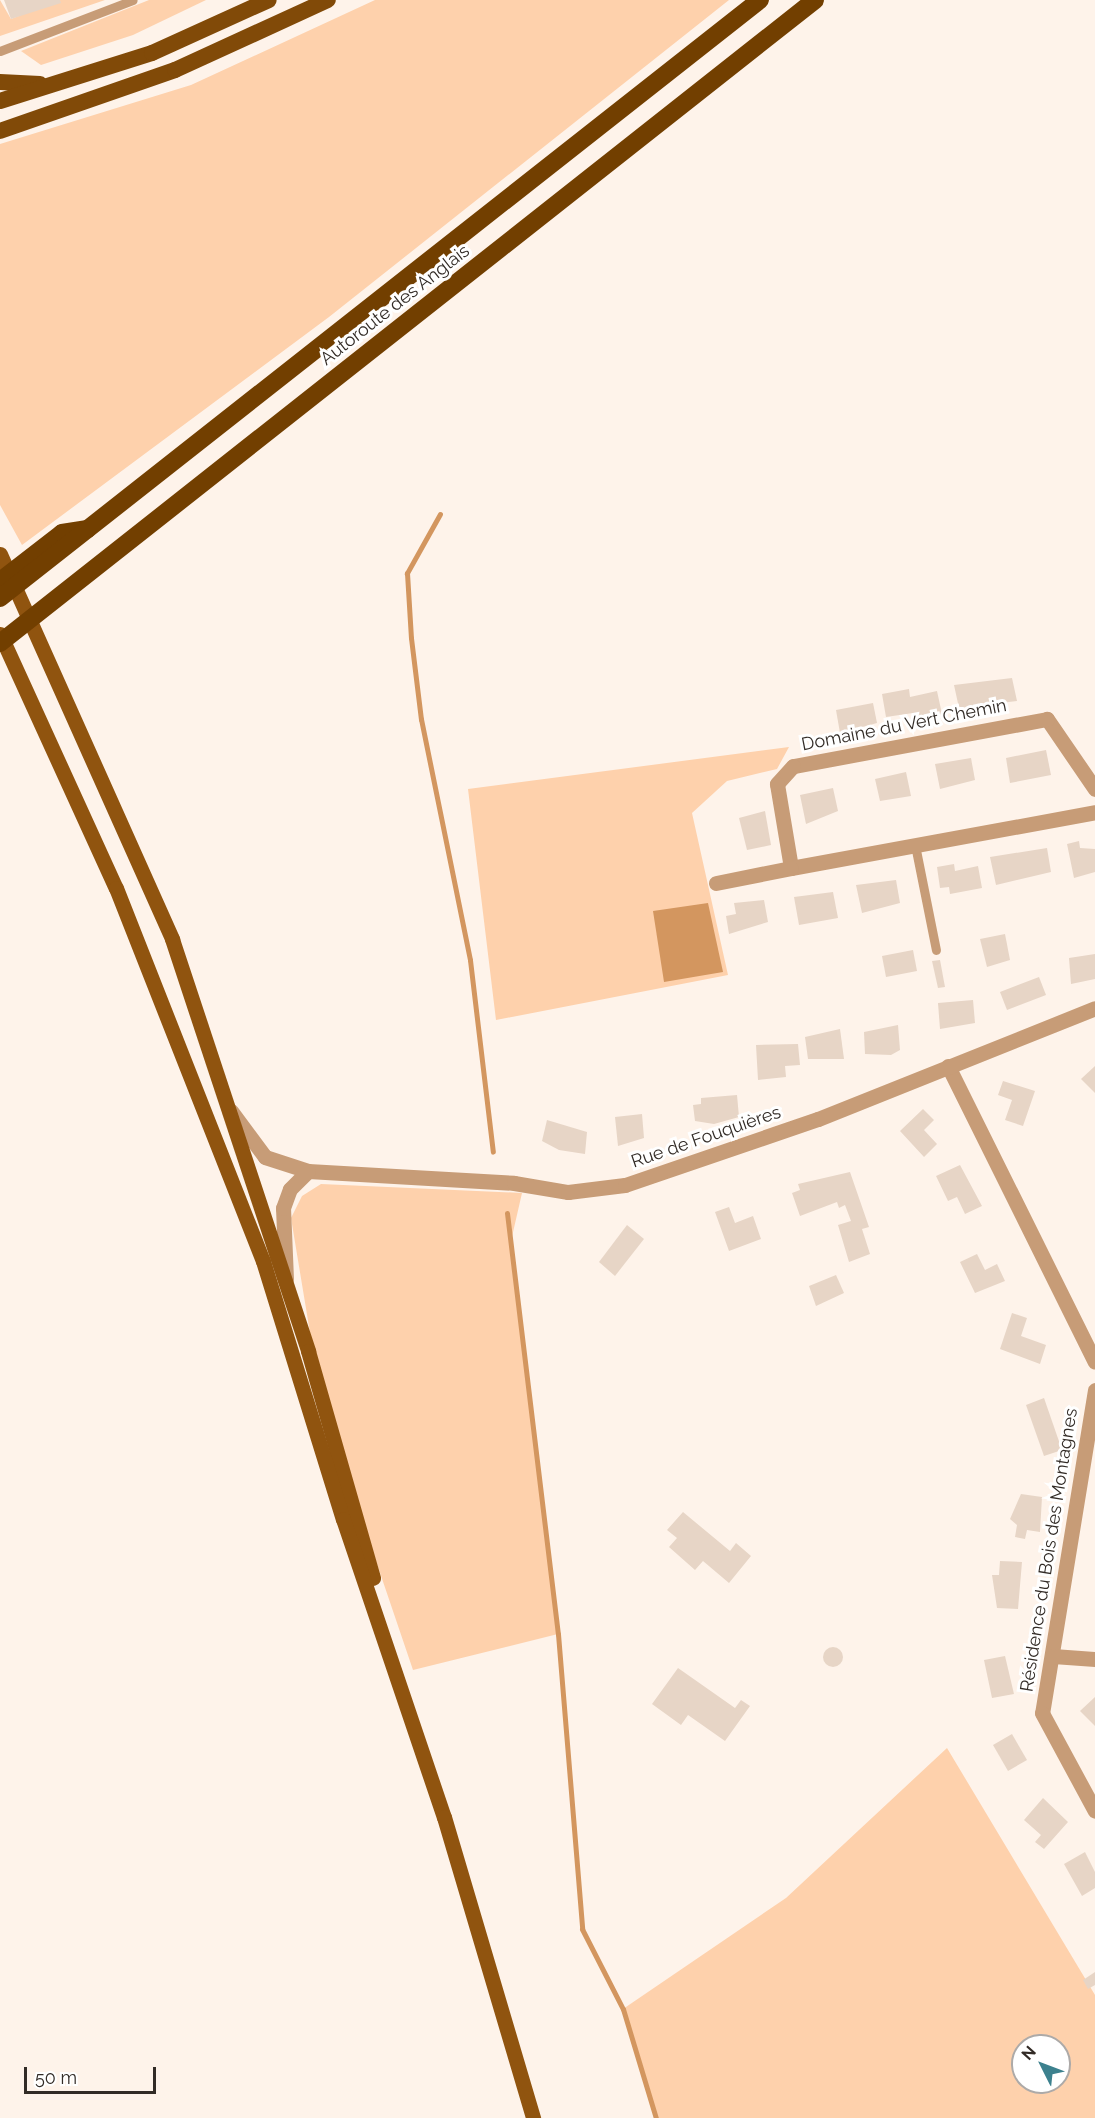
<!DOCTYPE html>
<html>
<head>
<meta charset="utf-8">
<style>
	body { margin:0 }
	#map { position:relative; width:1095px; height:2118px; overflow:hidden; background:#fef3ea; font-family:Raleway,sans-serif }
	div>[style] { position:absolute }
	.green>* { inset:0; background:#fed1ac }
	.water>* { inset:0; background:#d3965f }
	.stream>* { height:5px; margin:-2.5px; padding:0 2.5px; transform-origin:2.5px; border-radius:2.5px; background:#d3965f }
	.building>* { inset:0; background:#e7d5c6 }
	.round { border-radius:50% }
	.service>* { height:9px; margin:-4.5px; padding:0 4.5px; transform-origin:4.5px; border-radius:4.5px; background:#c79c77 }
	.minor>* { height:15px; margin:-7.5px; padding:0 7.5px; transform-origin:7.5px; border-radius:7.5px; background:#c79c77 }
	.tertiary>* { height:15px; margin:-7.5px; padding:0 7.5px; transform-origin:7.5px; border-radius:7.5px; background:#c79c77 }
	.primary>* { height:15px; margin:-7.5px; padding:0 7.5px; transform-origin:7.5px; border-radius:7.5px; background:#90540f }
	.trunk>* { height:16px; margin:-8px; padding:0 8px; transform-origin:8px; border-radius:8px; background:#814a08 }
	.motorway>* { height:18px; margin:-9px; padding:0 9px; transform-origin:9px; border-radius:9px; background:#723f00 }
	span { translate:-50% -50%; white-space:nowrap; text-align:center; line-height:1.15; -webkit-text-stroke:6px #fff; paint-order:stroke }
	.street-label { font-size:18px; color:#322b26 }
	.north { position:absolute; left:1011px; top:2034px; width:60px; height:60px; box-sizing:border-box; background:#fff; border:2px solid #adaaa8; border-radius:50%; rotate:312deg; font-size:16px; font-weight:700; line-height:24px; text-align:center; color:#322b26 }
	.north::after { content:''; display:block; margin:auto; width:21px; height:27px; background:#3c818e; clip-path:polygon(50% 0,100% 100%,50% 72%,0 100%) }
	.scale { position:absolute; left:24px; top:2067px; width:132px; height:27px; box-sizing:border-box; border:3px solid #322b26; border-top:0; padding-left:8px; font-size:18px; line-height:21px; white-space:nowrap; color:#322b26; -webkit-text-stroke:4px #fff; paint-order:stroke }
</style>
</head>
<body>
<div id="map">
	<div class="green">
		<div style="clip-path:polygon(0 0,11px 19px,60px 0,105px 0,0 36px)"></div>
		<div style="clip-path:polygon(149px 0,206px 0,133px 35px,41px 65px,21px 51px)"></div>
		<div style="clip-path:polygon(375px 0,729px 0,329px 317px,22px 545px,0 505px,0 144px,191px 85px)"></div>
		<div style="clip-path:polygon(789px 747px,777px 769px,727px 781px,692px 813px,728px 975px,496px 1020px,468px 789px)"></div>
		<div style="clip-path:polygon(321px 1184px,522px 1193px,511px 1241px,558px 1634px,413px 1670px,321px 1399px,291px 1218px,302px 1196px)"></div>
		<div style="clip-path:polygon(evenodd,947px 1748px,1095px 1995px,1095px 2118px,656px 2118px,623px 2009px,786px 1898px,947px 1748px,1023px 2046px,1059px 2046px,1059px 2082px,1023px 2082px,1023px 2046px)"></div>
	</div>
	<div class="water">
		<div style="clip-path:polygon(708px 903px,723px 972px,664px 982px,653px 911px)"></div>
	</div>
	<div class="stream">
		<div style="left:440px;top:514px;width:68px;rotate:119.2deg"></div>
		<div style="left:407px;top:573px;width:65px;rotate:86.5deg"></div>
		<div style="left:411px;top:638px;width:82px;rotate:83deg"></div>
		<div style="left:421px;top:719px;width:246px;rotate:78.5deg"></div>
		<div style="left:470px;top:960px;width:193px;rotate:83.2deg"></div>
		<div style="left:507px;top:1213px;width:424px;rotate:83.1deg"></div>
		<div style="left:558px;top:1634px;width:296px;rotate:85.3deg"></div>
		<div style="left:582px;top:1929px;width:90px;rotate:62.9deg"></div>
		<div style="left:623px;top:2009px;width:114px;rotate:73.2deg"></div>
	</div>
	<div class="building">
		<div style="clip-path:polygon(4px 0,60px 0,61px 3px,11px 19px)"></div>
		<div style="clip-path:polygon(1012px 678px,1017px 701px,959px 708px,954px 685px)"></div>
		<div style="clip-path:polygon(909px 689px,910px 697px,937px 691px,942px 714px,915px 722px,913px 713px,886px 717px,882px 694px)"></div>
		<div style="clip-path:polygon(873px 703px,877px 723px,840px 733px,836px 710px)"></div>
		<div style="clip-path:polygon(1046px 750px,1051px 775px,1010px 783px,1006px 758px)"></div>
		<div style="clip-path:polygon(971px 758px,975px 780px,940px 789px,935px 764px)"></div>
		<div style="clip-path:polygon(906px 772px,911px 796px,880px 801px,875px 779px)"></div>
		<div style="clip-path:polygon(833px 788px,838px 811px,806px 824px,800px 795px)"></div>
		<div style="clip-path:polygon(765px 811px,771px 845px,747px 850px,739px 818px)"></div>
		<div style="clip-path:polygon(1079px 841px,1080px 848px,1095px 849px,1095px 872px,1074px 878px,1067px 844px)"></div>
		<div style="clip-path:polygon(1047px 848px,1051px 872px,996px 885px,990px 857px)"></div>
		<div style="clip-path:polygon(954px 864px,955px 871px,978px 866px,982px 888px,950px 894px,949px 887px,940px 888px,937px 867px)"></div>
		<div style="clip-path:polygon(896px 880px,900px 903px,862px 913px,856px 885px)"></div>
		<div style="clip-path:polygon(833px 892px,838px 918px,799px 925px,794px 897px)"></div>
		<div style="clip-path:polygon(764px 900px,768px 922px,729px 934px,726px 916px,736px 914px,734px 903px)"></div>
		<div style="clip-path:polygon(1005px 934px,1010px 960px,987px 967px,980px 939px)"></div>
		<div style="clip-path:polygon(913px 950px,917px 971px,886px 977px,882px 956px)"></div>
		<div style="clip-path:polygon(1095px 954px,1095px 979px,1071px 984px,1069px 958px)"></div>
		<div style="clip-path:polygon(940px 960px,945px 987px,938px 988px,932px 961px)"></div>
		<div style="clip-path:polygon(1039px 977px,1046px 995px,1007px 1010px,1000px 992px)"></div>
		<div style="clip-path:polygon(973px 1000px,975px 1023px,940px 1029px,938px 1003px)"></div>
		<div style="clip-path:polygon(898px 1025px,900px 1050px,891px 1055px,865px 1054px,864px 1032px)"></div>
		<div style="clip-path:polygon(840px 1029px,844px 1059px,808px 1059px,805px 1037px)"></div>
		<div style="clip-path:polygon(798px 1044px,800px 1065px,785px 1066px,786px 1077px,758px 1080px,756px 1045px)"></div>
		<div style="clip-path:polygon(1095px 1066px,1095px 1093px,1081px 1079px)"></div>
		<div style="clip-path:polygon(1003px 1081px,1035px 1091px,1023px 1126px,1005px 1120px,1012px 1100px,998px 1095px)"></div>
		<div style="clip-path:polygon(737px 1095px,739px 1117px,714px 1124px,695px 1121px,693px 1105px,701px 1104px,701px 1098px)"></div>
		<div style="clip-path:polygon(923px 1109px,934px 1120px,924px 1130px,937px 1144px,924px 1157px,900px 1131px)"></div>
		<div style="clip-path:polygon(642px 1114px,644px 1138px,618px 1146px,615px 1117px)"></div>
		<div style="clip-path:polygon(547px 1120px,587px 1132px,585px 1154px,559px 1150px,542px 1141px)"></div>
		<div style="clip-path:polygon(960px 1165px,982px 1206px,965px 1214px,957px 1197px,948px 1201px,936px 1176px)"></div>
		<div style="clip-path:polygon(850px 1172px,869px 1227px,862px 1229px,870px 1254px,849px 1262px,838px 1225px,851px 1221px,845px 1205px,839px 1208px,837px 1202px,800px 1216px,792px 1193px,800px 1190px,798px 1184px)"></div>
		<div style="clip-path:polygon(729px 1207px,735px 1223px,753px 1216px,761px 1239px,729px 1251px,715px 1212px)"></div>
		<div style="clip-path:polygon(627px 1225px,644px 1239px,615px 1276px,599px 1262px)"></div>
		<div style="clip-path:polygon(977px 1254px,985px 1270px,997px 1264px,1005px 1281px,975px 1293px,960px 1262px)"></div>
		<div style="clip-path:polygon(836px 1275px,844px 1293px,816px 1306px,809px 1286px)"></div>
		<div style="clip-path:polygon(1012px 1313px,1027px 1318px,1021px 1336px,1046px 1345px,1040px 1364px,1000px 1349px)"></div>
		<div style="clip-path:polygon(1044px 1398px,1062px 1450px,1044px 1456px,1026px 1405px)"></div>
		<div style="clip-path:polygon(1021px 1494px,1042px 1497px,1040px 1532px,1027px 1530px,1025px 1539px,1015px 1537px,1017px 1525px,1010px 1519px)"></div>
		<div style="clip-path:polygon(683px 1512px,730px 1551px,736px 1543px,751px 1556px,729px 1583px,703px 1561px,695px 1570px,669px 1547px,677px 1538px,667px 1530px)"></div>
		<div style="clip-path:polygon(1000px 1561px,1022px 1562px,1018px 1609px,997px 1608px,992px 1575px,999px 1575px)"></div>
		<div class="round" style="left:823px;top:1647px;width:20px;height:20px"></div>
		<div style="clip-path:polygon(1005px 1656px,1014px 1694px,992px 1698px,984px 1660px)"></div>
		<div style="clip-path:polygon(678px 1668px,735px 1708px,741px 1700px,750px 1706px,725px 1741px,688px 1715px,681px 1725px,652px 1704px)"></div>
		<div style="clip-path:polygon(1095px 1697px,1095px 1726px,1080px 1711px)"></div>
		<div style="clip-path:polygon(1012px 1734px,1027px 1760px,1008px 1771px,993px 1745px)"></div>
		<div style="clip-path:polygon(1043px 1798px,1068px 1822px,1044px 1849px,1035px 1842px,1041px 1835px,1024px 1820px)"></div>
		<div style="clip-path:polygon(1085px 1852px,1095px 1872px,1095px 1888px,1082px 1896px,1064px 1864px)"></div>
		<div style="clip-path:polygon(1095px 1972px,1095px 1985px,1088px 1989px,1083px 1980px)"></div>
	</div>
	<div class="service">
		<div style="left:0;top:51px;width:142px;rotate:-21deg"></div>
		<div style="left:915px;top:845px;width:107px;rotate:78.7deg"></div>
	</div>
	<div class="minor">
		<div style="left:1095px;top:789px;width:85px;rotate:-124.4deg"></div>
		<div style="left:1047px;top:719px;width:258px;rotate:169.5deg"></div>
		<div style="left:793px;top:766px;width:24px;rotate:132deg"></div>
		<div style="left:777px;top:784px;width:85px;rotate:80.5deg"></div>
		<div style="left:791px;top:868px;width:309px;rotate:-10.4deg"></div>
		<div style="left:716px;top:883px;width:76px;rotate:-11.3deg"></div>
		<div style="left:948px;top:1066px;width:330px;rotate:63.6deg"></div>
		<div style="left:308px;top:1171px;width:206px;rotate:3.3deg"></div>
		<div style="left:514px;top:1183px;width:55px;rotate:9.5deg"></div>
		<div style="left:568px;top:1192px;width:57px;rotate:-7deg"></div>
		<div style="left:625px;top:1185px;width:204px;rotate:-18.9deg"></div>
		<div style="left:818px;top:1119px;width:298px;rotate:-21.8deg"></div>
		<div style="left:1095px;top:1390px;width:327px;rotate:99.3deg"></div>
		<div style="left:1042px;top:1713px;width:111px;rotate:61.6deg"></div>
		<div style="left:1053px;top:1656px;width:42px;rotate:4.1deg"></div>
	</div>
	<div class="tertiary">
		<div style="left:231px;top:1111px;width:57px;rotate:53.5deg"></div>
		<div style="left:265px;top:1157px;width:45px;rotate:18deg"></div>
		<div style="left:286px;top:1279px;width:71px;rotate:-92.4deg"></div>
		<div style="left:283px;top:1208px;width:20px;rotate:-70deg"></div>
		<div style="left:290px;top:1189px;width:25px;rotate:-45deg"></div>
	</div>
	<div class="primary">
		<div style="left:0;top:554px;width:422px;rotate:65.9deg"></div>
		<div style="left:172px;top:939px;width:434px;rotate:71.7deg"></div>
		<div style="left:308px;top:1351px;width:236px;rotate:74deg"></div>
		<div style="left:0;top:634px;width:279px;rotate:65.5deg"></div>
		<div style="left:116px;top:888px;width:401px;rotate:68.5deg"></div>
		<div style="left:263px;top:1261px;width:270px;rotate:72.8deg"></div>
		<div style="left:343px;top:1519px;width:315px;rotate:71.3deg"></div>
		<div style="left:444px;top:1817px;width:314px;rotate:73.5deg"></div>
	</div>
	<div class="trunk">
		<div style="left:0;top:82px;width:40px;rotate:2.9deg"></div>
		<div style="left:0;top:101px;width:159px;rotate:-17.5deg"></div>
		<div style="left:152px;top:53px;width:128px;rotate:-24.4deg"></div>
		<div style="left:0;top:131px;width:185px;rotate:-19.2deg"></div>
		<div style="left:175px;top:70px;width:168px;rotate:-24.6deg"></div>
	</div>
	<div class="motorway">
		<div style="left:0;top:581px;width:78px;rotate:-37.7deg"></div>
		<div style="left:62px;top:533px;width:26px;rotate:-9deg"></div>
		<div style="left:0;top:598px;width:967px;rotate:-38.2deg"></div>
		<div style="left:0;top:643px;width:1038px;rotate:-38.27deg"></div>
	</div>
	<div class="street-label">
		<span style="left:395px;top:305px;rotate:-38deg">Autoroute des Anglais</span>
		<span style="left:904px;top:725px;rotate:-11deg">Domaine du Vert Chemin</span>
		<span style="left:706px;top:1137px;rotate:-19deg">Rue de Fouquières</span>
		<span style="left:1049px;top:1550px;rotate:-81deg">Résidence du Bois des Montagnes</span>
	</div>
	<div class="north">N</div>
	<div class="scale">50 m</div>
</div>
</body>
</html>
